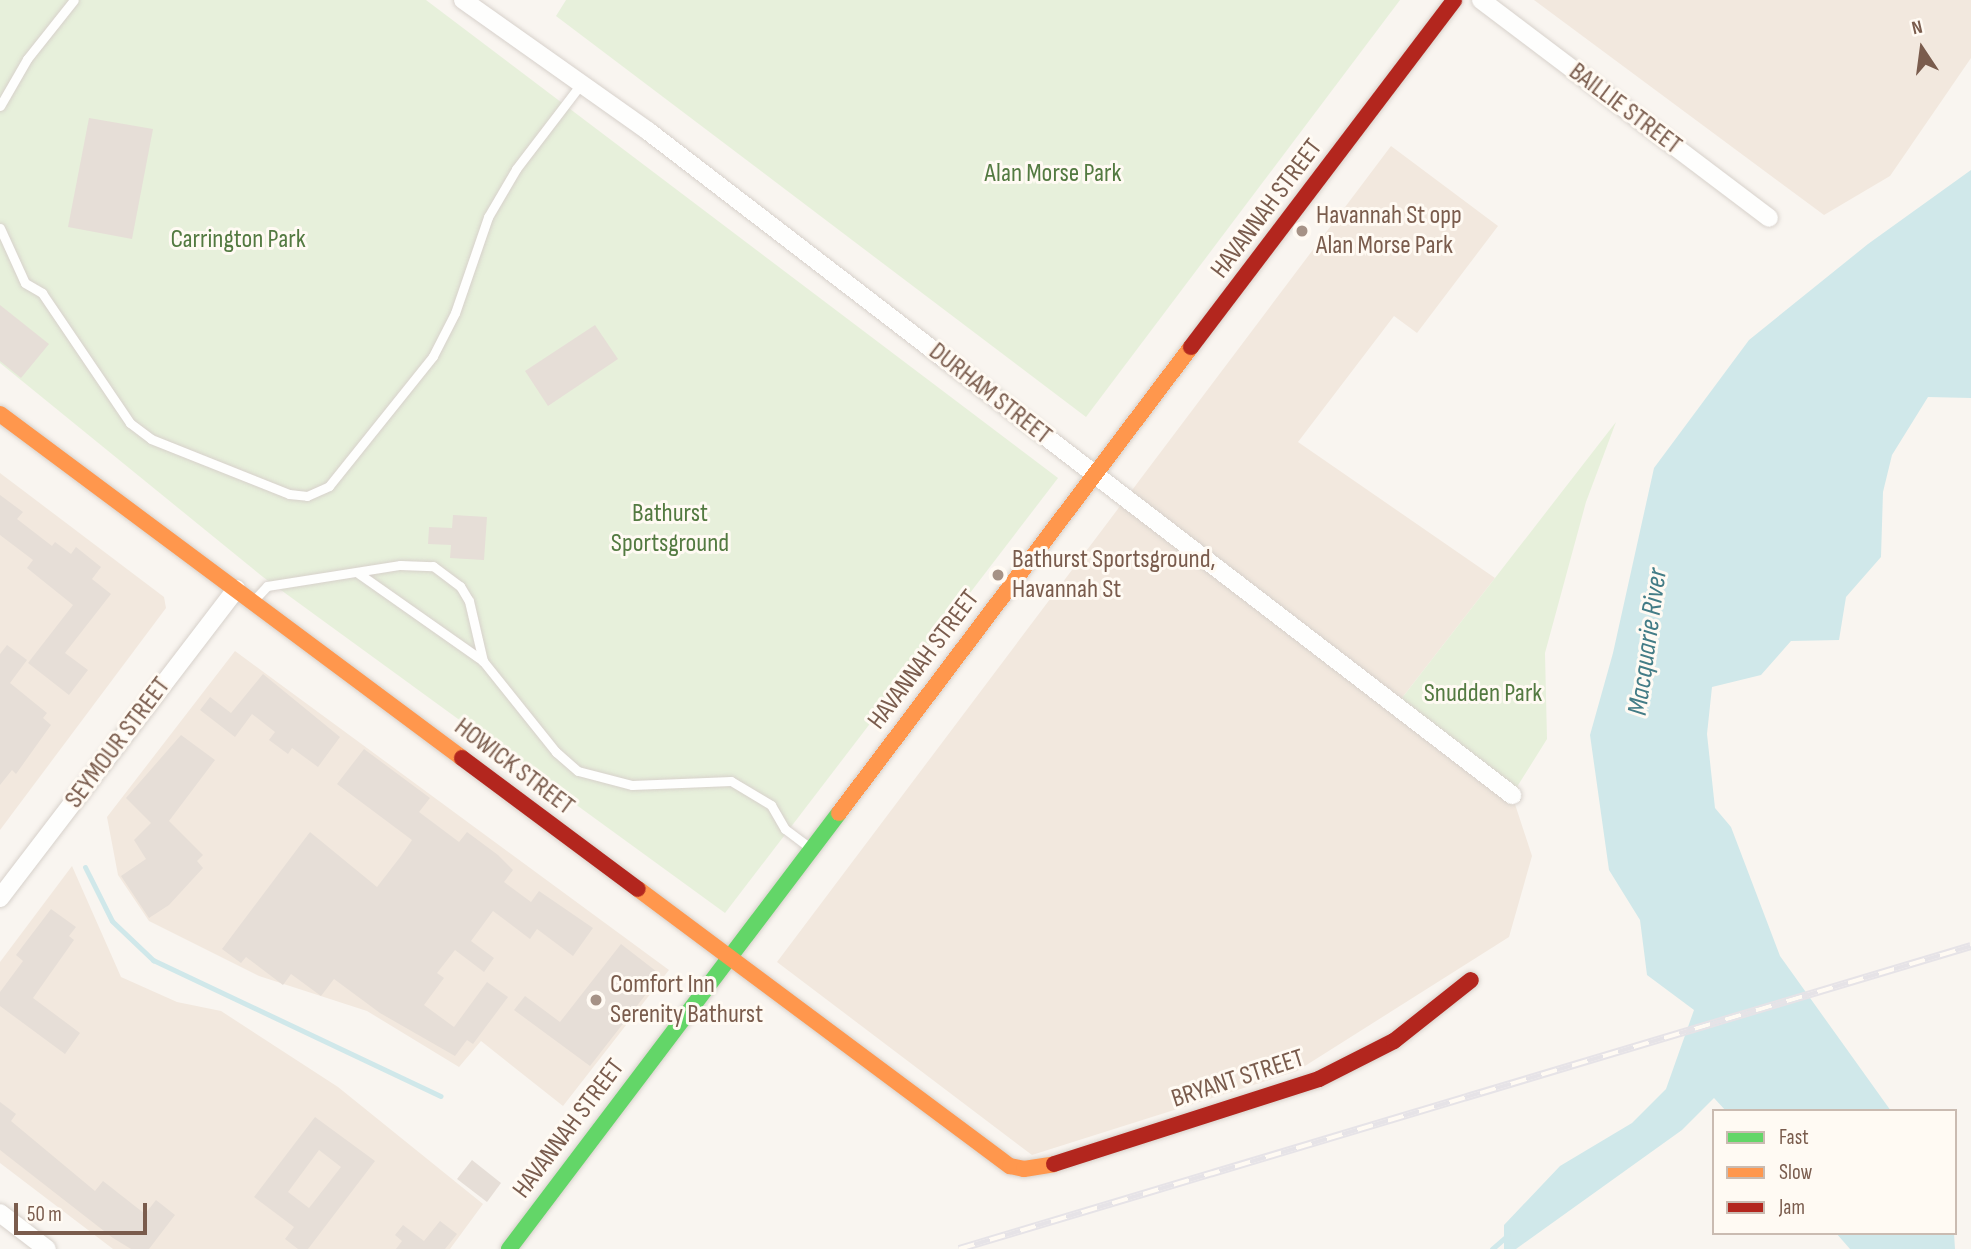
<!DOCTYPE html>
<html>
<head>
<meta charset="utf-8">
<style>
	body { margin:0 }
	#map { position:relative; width:1971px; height:1249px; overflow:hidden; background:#f9f5f0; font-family:"Sofia Sans Condensed",sans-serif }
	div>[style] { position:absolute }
	.residential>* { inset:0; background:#f2e8de }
	.green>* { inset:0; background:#e7f0db }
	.water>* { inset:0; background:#d0e8ea }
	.stream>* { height:5px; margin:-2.5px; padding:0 2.5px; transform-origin:2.5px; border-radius:2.5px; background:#d0e8ea }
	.building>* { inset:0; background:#e6ded7 }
	.roads { filter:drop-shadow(0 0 2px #d7d1cb) drop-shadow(0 0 2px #d7d1cb) }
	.lane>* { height:9px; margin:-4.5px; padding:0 4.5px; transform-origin:4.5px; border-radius:4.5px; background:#fefefd }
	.street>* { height:18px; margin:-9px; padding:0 9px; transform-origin:9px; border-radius:9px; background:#fefefd }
	.fast>* { height:16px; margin:-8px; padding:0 8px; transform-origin:8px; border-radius:8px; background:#63d668 }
	.slow>* { height:16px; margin:-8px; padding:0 8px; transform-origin:8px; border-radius:8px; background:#ff974d }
	.jam>* { height:16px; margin:-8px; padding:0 8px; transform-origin:8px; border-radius:8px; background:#b3261e }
	.rail>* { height:8px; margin-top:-4px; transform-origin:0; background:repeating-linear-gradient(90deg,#fffaf3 0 16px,#e6e3e7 0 32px); box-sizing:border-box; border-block:2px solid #e6e3e7 }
	.dots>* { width:19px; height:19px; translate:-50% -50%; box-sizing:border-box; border:4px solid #fffaf3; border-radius:50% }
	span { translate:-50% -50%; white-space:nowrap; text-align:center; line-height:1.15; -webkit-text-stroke:6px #fffaf3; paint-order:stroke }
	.street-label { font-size:26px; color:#7a5c4d }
	.park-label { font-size:26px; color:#537a41 }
	.poi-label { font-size:26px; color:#7a5c4d }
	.left { translate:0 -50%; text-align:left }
	.water-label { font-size:28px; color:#437c86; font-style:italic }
	.legend { position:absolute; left:1712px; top:1109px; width:245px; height:126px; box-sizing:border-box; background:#fffaf3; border:2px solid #cabbb1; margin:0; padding:9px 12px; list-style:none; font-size:21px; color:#7a5c4d }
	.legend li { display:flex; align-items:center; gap:14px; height:35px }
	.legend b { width:35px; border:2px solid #cabbb1 }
	.north { position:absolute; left:1887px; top:14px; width:70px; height:70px; -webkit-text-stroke:5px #fffaf3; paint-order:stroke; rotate:347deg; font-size:19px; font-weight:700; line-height:28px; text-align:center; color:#7a5c4d }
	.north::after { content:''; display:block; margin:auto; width:24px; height:32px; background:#7a5c4d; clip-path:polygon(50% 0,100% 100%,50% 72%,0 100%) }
	.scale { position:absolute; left:14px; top:1203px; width:133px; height:32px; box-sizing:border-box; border:4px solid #7a5c4d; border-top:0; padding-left:9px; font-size:21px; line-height:24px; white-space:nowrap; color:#7a5c4d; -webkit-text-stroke:5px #fffaf3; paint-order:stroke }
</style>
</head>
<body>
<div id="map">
	<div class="residential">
		<div style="clip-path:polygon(1534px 0,1971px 0,1971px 58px,1890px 176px,1824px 215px)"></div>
		<div style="clip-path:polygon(1391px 146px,1498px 226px,1417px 333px,1394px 316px,1298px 442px,1495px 578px,1395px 707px,1512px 795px,1532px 856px,1509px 937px,1297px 1071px,1032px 1155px,777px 962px)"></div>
		<div style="clip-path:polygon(0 473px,164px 597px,166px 608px,0 830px)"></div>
		<div style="clip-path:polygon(235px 651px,669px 970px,563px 1106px,481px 1041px,459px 1067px,367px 1011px,259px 976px,149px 921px,118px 875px,107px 817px)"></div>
		<div style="clip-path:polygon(72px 866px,121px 977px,177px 1002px,221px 1011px,338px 1087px,483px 1204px,450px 1249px,113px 1249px,0 1163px,0 962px)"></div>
	</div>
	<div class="green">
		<div style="clip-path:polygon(0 0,426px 0,1058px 478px,725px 913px,263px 577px,0 363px)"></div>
		<div style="clip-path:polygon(566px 0,1400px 0,1086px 417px,556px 16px)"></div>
		<div style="clip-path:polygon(1616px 422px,1586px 502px,1545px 653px,1547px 739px,1512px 795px,1395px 707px)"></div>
	</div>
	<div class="water">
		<div style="clip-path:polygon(1971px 170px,1971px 398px,1928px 397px,1892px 455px,1883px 492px,1881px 557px,1846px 597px,1839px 640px,1791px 641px,1761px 675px,1712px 687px,1707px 734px,1715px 808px,1731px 827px,1780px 956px,1891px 1111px,1726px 1111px,1714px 1098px,1682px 1130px,1516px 1249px,1504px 1249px,1504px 1225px,1560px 1166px,1632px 1123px,1666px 1089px,1694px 1010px,1647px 975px,1640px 920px,1609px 870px,1590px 735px,1613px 653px,1654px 468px,1749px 340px,1868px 244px)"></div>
		<div style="clip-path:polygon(1836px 1233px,1954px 1233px,1955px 1249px,1850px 1249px)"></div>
	</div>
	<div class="stream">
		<div style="left:85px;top:867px;width:60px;rotate:63.4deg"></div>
		<div style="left:112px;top:921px;width:57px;rotate:43.6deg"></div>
		<div style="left:153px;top:960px;width:318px;rotate:25.3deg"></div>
		<div style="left:1492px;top:1249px;width:21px;rotate:-41deg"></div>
	</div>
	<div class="building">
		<div style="clip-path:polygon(89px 118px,153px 129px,132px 239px,68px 227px)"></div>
		<div style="clip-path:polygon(0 305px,49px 344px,21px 378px,0 361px)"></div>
		<div style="clip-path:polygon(595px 325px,618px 359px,548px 406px,525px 371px)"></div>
		<div style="clip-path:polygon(0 495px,23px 512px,17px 519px,52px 546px,55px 542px,71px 554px,76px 547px,101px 567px,92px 579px,111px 594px,65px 653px,88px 670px,69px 695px,28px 663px,73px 605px,27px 568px,33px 560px,0 535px)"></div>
		<div style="clip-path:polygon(453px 515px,487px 517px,484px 560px,450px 558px,451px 545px,428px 544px,429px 527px,452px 528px)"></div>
		<div style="clip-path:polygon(7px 645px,27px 660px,10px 683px,47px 713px,43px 718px,51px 725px,16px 774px,12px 770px,0 785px,0 654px)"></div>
		<div style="clip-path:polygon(263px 674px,340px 737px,318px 767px,292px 748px,288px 754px,269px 740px,275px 732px,252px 714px,235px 737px,200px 710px,210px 697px,231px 713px)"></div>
		<div style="clip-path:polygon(181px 735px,215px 760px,169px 821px,203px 855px,197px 861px,203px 868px,169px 905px,149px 918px,121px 876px,146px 859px,134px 840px,151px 823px,126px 798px)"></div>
		<div style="clip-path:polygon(364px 749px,430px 798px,419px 812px,459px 842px,467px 832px,498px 855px,513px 870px,504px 882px,531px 902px,539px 891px,593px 928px,573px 956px,537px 929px,530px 939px,493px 911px,471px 941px,494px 958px,484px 972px,455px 950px,437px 973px,444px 978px,424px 1005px,454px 1027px,487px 982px,508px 997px,473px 1044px,467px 1040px,455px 1056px,380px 1013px,334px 979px,321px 996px,291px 974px,283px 985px,246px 957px,241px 963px,222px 949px,310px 832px,377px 887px,401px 856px,412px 840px,337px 784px)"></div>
		<div style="clip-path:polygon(51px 909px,76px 927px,69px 936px,74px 940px,33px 998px,80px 1033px,65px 1054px,0 1006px,0 992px,23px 961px,16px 955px)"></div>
		<div style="clip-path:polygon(621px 944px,661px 975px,590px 1066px,514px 1010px,525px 996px,560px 1022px)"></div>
		<div style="clip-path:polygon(0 1102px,16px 1114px,11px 1121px,95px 1191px,103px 1181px,145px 1214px,156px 1200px,175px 1215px,149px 1249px,131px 1249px,113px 1238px,0 1150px)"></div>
		<div style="clip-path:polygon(evenodd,315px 1117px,375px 1161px,308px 1249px,298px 1249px,285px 1239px,294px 1227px,254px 1197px,315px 1117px,319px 1150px,341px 1167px,309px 1208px,288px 1192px,319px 1150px)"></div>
		<div style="clip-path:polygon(472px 1160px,501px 1183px,487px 1202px,457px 1179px)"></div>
		<div style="clip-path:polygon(440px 1221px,457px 1234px,445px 1249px,396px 1249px,402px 1241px,395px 1235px,403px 1225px,424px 1241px)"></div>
	</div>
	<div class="roads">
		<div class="lane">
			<div style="left:0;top:106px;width:54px;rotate:-60.1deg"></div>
			<div style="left:27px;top:59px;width:75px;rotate:-51.5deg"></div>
			<div style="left:0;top:228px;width:60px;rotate:65.6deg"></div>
			<div style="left:25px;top:283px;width:20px;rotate:30deg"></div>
			<div style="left:42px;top:293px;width:157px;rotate:55.9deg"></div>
			<div style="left:130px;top:423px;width:26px;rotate:37deg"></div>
			<div style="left:151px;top:439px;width:149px;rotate:21.7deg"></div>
			<div style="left:289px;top:494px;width:18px;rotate:6deg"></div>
			<div style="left:307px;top:496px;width:24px;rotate:-24deg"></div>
			<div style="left:329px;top:486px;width:166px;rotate:-51.3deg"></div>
			<div style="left:433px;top:356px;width:48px;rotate:-62.9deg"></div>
			<div style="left:455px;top:313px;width:102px;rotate:-71deg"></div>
			<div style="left:488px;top:217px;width:56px;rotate:-59.7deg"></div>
			<div style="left:516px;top:169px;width:107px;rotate:-52.6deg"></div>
			<div style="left:358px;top:573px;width:153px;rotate:35.1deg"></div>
			<div style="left:483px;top:661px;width:117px;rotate:51.3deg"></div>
			<div style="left:556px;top:752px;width:29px;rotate:41deg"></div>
			<div style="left:578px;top:771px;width:56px;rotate:14.5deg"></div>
			<div style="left:632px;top:785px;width:99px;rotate:-2.3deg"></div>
			<div style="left:731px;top:781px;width:47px;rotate:31deg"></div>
			<div style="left:771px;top:805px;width:28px;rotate:60deg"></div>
			<div style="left:785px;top:829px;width:31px;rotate:37deg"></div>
			<div style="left:254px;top:600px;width:19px;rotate:-47deg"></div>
			<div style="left:267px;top:586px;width:135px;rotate:-9deg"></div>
			<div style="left:400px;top:565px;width:33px;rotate:2deg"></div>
			<div style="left:433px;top:566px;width:34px;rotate:37deg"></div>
			<div style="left:460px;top:586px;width:17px;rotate:59deg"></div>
			<div style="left:469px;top:601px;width:62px;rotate:76.9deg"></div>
		</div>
		<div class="street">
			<div style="left:463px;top:0;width:227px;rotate:35.3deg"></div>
			<div style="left:648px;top:131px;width:1090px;rotate:37.54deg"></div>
			<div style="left:1481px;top:0;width:361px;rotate:37.1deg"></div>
			<div style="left:0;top:898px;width:389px;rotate:-52.6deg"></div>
			<div style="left:0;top:1213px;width:59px;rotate:37.5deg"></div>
		</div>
		<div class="fast">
			<div style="left:509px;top:1249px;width:547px;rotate:-52.88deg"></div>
		</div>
		<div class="slow">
			<div style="left:0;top:414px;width:576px;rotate:36.67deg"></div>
			<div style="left:839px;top:813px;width:584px;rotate:-52.93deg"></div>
			<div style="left:638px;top:889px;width:464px;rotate:36.7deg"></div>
			<div style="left:1010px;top:1166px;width:14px;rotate:12deg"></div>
			<div style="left:1024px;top:1169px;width:30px;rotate:-9deg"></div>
		</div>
		<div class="jam">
			<div style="left:1191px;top:347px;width:435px;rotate:-52.8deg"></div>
			<div style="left:462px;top:758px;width:219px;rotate:36.7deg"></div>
			<div style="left:1054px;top:1164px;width:278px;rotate:-17.8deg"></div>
			<div style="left:1319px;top:1079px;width:84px;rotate:-26.9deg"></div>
			<div style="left:1394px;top:1041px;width:98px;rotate:-38.4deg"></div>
		</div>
	</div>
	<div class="rail">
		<div style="left:959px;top:1249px;width:1056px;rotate:-16.67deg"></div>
	</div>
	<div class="dots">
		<div style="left:1302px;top:231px;background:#a69286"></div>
		<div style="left:998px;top:575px;background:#a69286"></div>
		<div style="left:596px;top:1000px;background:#a69286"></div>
	</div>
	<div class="street-label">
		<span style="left:1625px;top:109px;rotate:37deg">BAILLIE STREET</span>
		<span style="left:1267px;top:209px;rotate:-53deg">HAVANNAH STREET</span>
		<span style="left:990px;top:394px;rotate:38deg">DURHAM STREET</span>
		<span style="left:924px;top:660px;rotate:-53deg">HAVANNAH STREET</span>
		<span style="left:118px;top:743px;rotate:-53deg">SEYMOUR STREET</span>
		<span style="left:514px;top:767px;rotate:37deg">HOWICK STREET</span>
		<span style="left:1238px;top:1079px;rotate:-18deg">BRYANT STREET</span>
		<span style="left:569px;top:1129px;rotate:-53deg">HAVANNAH STREET</span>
	</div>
	<div class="park-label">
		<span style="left:1053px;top:174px">Alan Morse Park</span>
		<span style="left:238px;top:240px">Carrington Park</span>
		<span style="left:670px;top:529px">Bathurst<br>Sportsground</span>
		<span style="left:1483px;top:694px">Snudden Park</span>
	</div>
	<div class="poi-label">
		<span class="left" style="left:1316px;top:231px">Havannah St opp<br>Alan Morse Park</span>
		<span class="left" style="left:1012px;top:575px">Bathurst Sportsground,<br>Havannah St</span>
		<span class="left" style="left:610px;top:1000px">Comfort Inn<br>Serenity Bathurst</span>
	</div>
	<div class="water-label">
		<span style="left:1648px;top:642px;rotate:-82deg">Macquarie River</span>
	</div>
	<ul class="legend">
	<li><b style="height:9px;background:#63d668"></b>Fast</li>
	<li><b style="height:9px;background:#ff974d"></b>Slow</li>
	<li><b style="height:9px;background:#b3261e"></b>Jam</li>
	</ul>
	<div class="north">N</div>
	<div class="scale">50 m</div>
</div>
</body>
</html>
